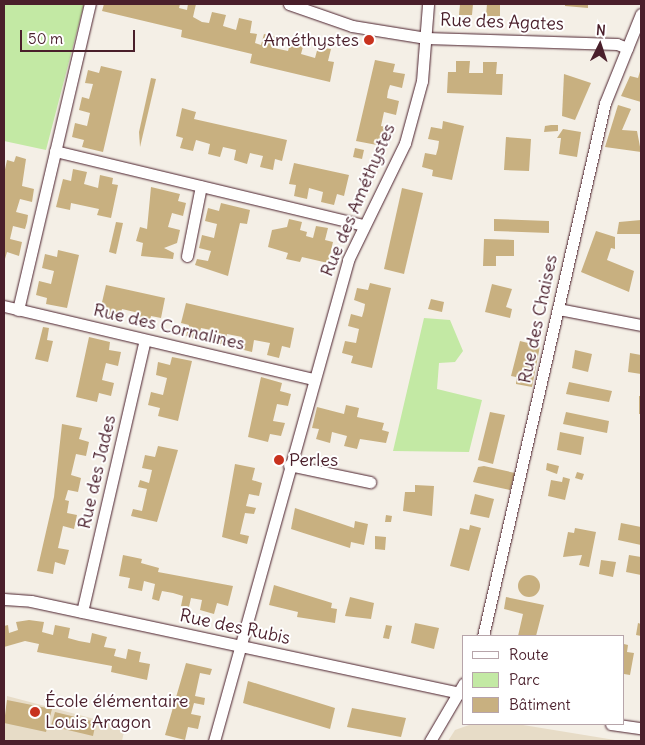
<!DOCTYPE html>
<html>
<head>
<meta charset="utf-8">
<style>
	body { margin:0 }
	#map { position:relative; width:645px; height:745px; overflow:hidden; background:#f4efe6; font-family:Delius,sans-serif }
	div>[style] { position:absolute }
	.built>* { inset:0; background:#e7dcc7 }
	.green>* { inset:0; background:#c3e9a4 }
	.building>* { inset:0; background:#c8b080 }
	.round { border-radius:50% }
	.roads { filter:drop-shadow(0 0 1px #4a1f2b) drop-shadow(0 0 1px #4a1f2b) }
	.minor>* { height:11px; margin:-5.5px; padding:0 5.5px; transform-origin:5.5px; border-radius:5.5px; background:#fff }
	.dots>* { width:14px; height:14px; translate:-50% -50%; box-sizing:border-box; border:2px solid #fff; border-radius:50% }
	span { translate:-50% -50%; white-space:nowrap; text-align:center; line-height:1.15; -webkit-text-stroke:4px #fff; paint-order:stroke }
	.street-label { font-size:18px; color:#4a1f2b }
	.poi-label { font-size:18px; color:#4a1f2b }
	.right { translate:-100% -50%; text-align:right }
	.left { translate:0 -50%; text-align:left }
	.frame { position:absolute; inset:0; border:5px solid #4a1f2b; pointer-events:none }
	.legend { position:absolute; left:462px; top:635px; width:162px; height:90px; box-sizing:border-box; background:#fff; border:1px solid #b7a5aa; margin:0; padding:6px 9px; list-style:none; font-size:15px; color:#4a1f2b }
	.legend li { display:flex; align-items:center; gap:10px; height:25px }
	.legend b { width:25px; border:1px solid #b7a5aa }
	.north { position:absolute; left:575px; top:20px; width:50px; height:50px; -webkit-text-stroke:4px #fff; paint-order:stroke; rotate:4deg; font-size:14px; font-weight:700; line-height:20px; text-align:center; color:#4a1f2b }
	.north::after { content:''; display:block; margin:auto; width:18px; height:22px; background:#4a1f2b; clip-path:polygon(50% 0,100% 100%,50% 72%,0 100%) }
	.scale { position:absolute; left:20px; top:30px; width:115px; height:22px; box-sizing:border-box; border:2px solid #4a1f2b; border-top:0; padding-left:6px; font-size:15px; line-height:18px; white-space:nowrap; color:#4a1f2b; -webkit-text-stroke:4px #fff; paint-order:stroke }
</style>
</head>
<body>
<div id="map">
	<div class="built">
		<div style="clip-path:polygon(7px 696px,125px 727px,122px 741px,4px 741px)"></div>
		<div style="clip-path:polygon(472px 724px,517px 724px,621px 741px,448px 741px,455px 730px)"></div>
	</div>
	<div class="green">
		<div style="clip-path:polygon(4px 4px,84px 4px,46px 150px,4px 141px)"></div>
		<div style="clip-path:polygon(424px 318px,450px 320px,463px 351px,455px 362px,439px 363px,437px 389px,482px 400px,469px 452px,393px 451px)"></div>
	</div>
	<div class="building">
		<div style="clip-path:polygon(104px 4px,180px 4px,179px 8px,187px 10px,188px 4px,196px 4px,193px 17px,202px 22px,209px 23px,212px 12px,226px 15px,223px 26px,236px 30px,239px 18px,252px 21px,250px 33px,257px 34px,255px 43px,261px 45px,264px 34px,277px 37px,274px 48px,288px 51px,291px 40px,298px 42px,304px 43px,301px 54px,315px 58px,318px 47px,331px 49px,328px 61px,334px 62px,330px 82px,250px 63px,252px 54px,181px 37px,182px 30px,102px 11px)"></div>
		<div style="clip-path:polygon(460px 4px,473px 4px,472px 15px,459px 15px)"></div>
		<div style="clip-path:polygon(487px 4px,500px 4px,500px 16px,486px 16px)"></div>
		<div style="clip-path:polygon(565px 4px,588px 4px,588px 8px,565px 6px)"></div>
		<div style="clip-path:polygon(375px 60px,395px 64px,393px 72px,405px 74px,402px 88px,390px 85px,388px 91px,387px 98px,399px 101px,396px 115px,384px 112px,381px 126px,393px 129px,390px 141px,378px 139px,377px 145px,356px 141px)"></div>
		<div style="clip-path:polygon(456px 61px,470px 61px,469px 73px,483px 73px,483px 62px,497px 62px,496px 74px,503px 74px,502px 95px,447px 93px,448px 72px,456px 72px)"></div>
		<div style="clip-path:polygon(101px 66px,122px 71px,103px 152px,82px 147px,84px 140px,72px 137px,75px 123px,87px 126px,90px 113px,79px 110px,82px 97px,89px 99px,93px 84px,85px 83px,88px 70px,99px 73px)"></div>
		<div style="clip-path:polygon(641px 68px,641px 102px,621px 96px,630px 76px,638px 78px)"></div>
		<div style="clip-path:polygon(564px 74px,591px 83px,575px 120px,562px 116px)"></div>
		<div style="clip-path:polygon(151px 78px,156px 79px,140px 147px,139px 132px)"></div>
		<div style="clip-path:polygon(618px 105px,631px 109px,622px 130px,637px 131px,641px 152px,605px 147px)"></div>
		<div style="clip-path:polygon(182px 108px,196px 112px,194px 119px,287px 140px,282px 161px,275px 159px,273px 170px,260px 167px,263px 156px,250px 153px,247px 164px,234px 160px,236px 150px,223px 147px,220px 157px,208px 154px,210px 144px,196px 140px,193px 151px,180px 148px,183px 138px,176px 136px)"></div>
		<div style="clip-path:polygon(443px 121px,464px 126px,452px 180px,432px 176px,433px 170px,422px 167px,425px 153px,436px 155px,438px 148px,439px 141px,428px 139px,431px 127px,442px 129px)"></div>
		<div style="clip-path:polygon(551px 125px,558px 125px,558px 131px,544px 132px,545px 126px)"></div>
		<div style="clip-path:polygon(563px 129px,581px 132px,577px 157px,559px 154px,561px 138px,557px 138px)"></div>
		<div style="clip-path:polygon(506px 137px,531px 139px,529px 171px,504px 170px)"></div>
		<div style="clip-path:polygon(355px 148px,364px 150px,362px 159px,353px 157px)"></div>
		<div style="clip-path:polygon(16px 156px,26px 159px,22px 186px,34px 189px,32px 202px,20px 199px,16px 212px,28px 215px,27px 222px,25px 229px,13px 226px,10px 239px,22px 242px,19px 256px,7px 252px,5px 259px,4px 174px,7px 160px,14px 162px)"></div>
		<div style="clip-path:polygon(294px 163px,349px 175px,344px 196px,337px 194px,334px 205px,321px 202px,323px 192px,309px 188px,307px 199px,294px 196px,296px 185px,289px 184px)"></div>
		<div style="clip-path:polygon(73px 169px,87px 172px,84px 184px,98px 188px,100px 175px,113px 178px,112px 184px,118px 185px,111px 218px,97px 215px,99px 209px,71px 203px,70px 210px,56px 207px,63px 179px,71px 181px)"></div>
		<div style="clip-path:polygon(151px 187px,180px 194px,178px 201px,186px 203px,183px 216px,172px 213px,168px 227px,180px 230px,177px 243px,164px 248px,174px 253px,173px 259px,141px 256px,143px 243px,136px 241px,140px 227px,147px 229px)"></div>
		<div style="clip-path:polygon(402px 188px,423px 193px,404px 274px,384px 269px)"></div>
		<div style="clip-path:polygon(221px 203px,250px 210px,247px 224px,240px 223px,228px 276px,195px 265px,197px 259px,208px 261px,211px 251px,199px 248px,202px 235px,214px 238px,217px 224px,205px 221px,208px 208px,219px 211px)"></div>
		<div style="clip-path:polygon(289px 219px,302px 222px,300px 230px,307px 232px,306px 236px,313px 238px,316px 226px,328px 228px,325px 240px,333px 242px,328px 263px,302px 257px,300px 262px,286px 259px,288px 253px,268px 247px,272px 230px,287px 227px)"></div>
		<div style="clip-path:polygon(494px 219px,549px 221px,549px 233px,494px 231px)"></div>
		<div style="clip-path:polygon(641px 220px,641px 234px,617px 234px,619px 222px)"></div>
		<div style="clip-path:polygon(116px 222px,123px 223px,116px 254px,109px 252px)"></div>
		<div style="clip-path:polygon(596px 231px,615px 237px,615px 249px,611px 248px,607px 260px,634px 271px,629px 292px,581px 272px)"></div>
		<div style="clip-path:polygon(484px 239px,514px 240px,514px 256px,496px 256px,496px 266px,483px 266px)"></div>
		<div style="clip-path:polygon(58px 250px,79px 255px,67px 308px,46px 304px,47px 298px,36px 295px,39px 281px,51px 284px,54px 271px,42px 268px,45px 254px,57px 257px)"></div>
		<div style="clip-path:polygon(370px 283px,391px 288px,372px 368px,351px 363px,353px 356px,342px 353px,345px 341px,356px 343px,359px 329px,348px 326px,351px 314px,362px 317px,364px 310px,365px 304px,354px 300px,357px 288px,368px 290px)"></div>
		<div style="clip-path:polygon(492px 284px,512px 289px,506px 307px,512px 309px,510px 318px,485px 312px)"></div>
		<div style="clip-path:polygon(106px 285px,165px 298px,161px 318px,151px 316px,149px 327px,136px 325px,139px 313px,122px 309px,119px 321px,107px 318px,108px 313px,100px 311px)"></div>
		<div style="clip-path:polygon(431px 299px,444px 302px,442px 312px,428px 309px)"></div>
		<div style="clip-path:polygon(186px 303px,294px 328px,290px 348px,282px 346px,279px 358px,267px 355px,270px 343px,254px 340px,252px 352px,240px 349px,242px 337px,227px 334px,225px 345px,213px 342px,216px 331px,201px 328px,198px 339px,186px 336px,189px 325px,181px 323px)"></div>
		<div style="clip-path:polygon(43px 327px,49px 328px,47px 340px,53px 341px,48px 362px,35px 359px)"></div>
		<div style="clip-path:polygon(89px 337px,110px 342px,109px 350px,121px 352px,118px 366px,106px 363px,104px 371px,102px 380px,114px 383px,111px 396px,99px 393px,97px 402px,76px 397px)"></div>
		<div style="clip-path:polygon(520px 341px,540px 346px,532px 387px,516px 384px,516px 377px,511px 376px)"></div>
		<div style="clip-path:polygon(575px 350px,592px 354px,588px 372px,572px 368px)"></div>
		<div style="clip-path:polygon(630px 353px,641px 355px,641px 374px,628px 372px)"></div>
		<div style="clip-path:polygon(172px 357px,192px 361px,178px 421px,158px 416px,160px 408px,148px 405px,151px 392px,163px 395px,167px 378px,156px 375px,158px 362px,170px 365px)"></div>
		<div style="clip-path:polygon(261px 377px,282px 383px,280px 391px,291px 394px,288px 406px,277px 404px,273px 421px,285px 423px,281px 436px,270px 434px,268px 442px,248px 437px)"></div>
		<div style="clip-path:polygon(569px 382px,612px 391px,609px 402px,566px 394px)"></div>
		<div style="clip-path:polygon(639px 396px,641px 396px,641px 414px,639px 414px)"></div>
		<div style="clip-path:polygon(346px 405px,359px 408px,357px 417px,384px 423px,382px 430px,389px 432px,386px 443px,360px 439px,357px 449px,344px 446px,347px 436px,332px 432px,330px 443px,316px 439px,319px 429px,312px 428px,317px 407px,344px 414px)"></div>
		<div style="clip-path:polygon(490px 412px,505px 415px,493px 464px,478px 460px)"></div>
		<div style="clip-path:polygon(566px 412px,609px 421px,607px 433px,563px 424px)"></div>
		<div style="clip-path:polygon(62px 424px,82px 428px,79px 439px,89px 442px,86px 456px,76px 454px,71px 475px,81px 478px,78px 492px,68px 490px,65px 500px,69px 501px,67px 513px,77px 515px,74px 529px,63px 526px,58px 548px,69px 550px,65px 565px,55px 562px,53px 574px,37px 571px,54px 497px)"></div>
		<div style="clip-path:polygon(560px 432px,584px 437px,581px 455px,557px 450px)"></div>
		<div style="clip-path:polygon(158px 446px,178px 450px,157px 522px,131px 516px,133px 509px,142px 511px,147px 489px,138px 487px,140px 480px,149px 483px,152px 470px,142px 468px,145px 455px,155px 457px)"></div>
		<div style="clip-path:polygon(547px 463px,559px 466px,557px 474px,546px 470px)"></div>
		<div style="clip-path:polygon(235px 464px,255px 468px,252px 480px,262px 483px,259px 496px,249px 494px,246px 506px,256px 508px,254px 514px,245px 513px,240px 534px,249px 536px,247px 544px,222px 537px)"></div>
		<div style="clip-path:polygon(484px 466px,515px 473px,510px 490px,473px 482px,478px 467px)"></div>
		<div style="clip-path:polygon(577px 472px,584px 474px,582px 480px,575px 478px)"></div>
		<div style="clip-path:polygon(563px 477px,570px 479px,565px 500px,548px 496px,551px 480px,562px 482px)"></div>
		<div style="clip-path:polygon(415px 485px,434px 486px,432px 516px,403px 511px,405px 492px,415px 492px)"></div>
		<div style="clip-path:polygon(475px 494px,494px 499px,489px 518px,470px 514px)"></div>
		<div style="clip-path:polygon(295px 508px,354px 528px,355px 521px,368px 524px,364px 545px,351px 542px,350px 548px,291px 529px)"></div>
		<div style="clip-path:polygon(386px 515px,392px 516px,391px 522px,385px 522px)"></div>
		<div style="clip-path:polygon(621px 523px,641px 527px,641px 545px,618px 540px)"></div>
		<div style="clip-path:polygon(470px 525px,481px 528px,469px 571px,450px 566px,460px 528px,469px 530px)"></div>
		<div style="clip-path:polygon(575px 528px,596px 532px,589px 567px,579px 565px,582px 555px,563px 557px,568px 532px,574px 533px)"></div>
		<div style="clip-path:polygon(375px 536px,386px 537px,385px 550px,375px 549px)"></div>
		<div style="clip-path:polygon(123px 555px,142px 559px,141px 563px,159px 568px,158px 572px,233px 586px,228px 606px,217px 603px,214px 614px,200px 610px,202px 600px,191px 598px,189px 607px,181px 606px,183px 596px,173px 593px,162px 591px,159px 601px,152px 599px,155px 584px,144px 581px,142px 591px,128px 588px,130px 578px,119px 576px)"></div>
		<div style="clip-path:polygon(629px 555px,641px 557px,641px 575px,626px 572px)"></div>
		<div style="clip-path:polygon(601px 560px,616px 562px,613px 577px,599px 574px)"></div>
		<div class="round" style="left:518px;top:575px;width:22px;height:22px"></div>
		<div style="clip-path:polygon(274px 585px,332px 603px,331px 608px,337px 609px,335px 623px,297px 617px,298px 612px,269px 605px)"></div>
		<div style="clip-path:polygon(350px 597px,374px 603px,371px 619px,345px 616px)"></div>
		<div style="clip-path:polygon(506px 597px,544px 605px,536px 636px,518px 636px,523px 614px,504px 609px)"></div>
		<div style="clip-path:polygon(29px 620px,44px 622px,42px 632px,53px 635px,55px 625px,70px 628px,68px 638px,79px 641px,90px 643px,92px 633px,107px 637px,104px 647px,116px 649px,114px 656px,126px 659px,128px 649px,141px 652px,139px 662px,150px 664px,147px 680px,111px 672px,112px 666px,37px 652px,39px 644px,25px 641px,4px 647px,4px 626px,8px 625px,9px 633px,18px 630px,16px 622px)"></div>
		<div style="clip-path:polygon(415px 623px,439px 628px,434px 649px,411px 643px)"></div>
		<div style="clip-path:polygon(638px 623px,641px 624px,641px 636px,636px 635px)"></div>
		<div style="clip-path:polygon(386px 625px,392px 626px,389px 639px,383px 638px)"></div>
		<div style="clip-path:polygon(624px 644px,628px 645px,627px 652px,634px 653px,630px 675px,624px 674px)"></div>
		<div style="clip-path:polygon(186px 663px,212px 669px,210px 675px,200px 673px,195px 696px,205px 698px,204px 705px,194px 703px,191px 714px,201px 716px,198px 729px,188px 727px,185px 740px,165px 735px)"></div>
		<div style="clip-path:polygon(248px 681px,335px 708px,330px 729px,243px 703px)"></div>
		<div style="clip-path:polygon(7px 700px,52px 709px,46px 732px,4px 723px)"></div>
		<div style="clip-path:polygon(352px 708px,406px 718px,401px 737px,347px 727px)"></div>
		<div style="clip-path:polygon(55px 712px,96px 722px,93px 736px,51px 726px)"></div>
	</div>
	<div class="roads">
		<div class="minor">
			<div style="left:289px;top:4px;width:67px;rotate:19.2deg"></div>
			<div style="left:352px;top:26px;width:75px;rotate:9.2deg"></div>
			<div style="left:426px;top:38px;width:191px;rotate:1.8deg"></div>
			<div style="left:617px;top:44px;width:11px;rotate:22deg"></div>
			<div style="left:55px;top:151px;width:317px;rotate:13.5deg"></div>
			<div style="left:187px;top:256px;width:71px;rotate:-78.7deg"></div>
			<div style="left:4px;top:306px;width:318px;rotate:13.3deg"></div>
			<div style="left:558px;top:309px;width:85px;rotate:10.9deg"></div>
			<div style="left:18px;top:310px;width:314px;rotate:-76.8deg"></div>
			<div style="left:289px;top:465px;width:83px;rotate:11.9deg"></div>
			<div style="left:4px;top:599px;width:27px;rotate:4deg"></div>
			<div style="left:31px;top:601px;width:443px;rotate:12.1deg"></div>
			<div style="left:82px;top:612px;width:279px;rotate:-77deg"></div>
			<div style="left:483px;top:636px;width:547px;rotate:-77.11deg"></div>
			<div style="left:605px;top:103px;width:96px;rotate:-68deg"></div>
			<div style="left:611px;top:724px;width:30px;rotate:8deg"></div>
			<div style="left:214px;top:741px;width:499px;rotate:-74.4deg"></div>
			<div style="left:348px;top:260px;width:130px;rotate:-64deg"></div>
			<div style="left:405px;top:143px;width:64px;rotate:-74.7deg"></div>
			<div style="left:422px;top:81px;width:77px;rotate:-85.5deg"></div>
			<div style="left:430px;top:741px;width:67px;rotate:-59.6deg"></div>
		</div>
	</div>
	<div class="dots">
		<div style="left:369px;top:40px;background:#c8321e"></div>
		<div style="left:279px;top:460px;background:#c8321e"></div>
		<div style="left:35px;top:712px;background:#c8321e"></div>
	</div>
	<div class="street-label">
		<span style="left:502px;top:22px;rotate:2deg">Rue des Agates</span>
		<span style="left:358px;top:200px;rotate:-67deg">Rue des Améthystes</span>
		<span style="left:538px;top:319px;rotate:-78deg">Rue des Chaises</span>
		<span style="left:169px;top:327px;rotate:13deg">Rue des Cornalines</span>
		<span style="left:97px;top:472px;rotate:-77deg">Rue des Jades</span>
		<span style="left:235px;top:627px;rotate:12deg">Rue des Rubis</span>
	</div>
	<div class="poi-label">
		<span class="right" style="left:359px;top:40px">Améthystes</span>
		<span class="left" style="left:289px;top:460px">Perles</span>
		<span class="left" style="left:45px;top:712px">École élémentaire<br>Louis Aragon</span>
	</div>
	<div class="frame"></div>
	<ul class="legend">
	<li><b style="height:6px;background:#fff"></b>Route</li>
	<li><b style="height:14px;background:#c3e9a4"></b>Parc</li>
	<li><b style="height:14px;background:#c8b080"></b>Bâtiment</li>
	</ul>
	<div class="north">N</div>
	<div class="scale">50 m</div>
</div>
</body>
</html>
